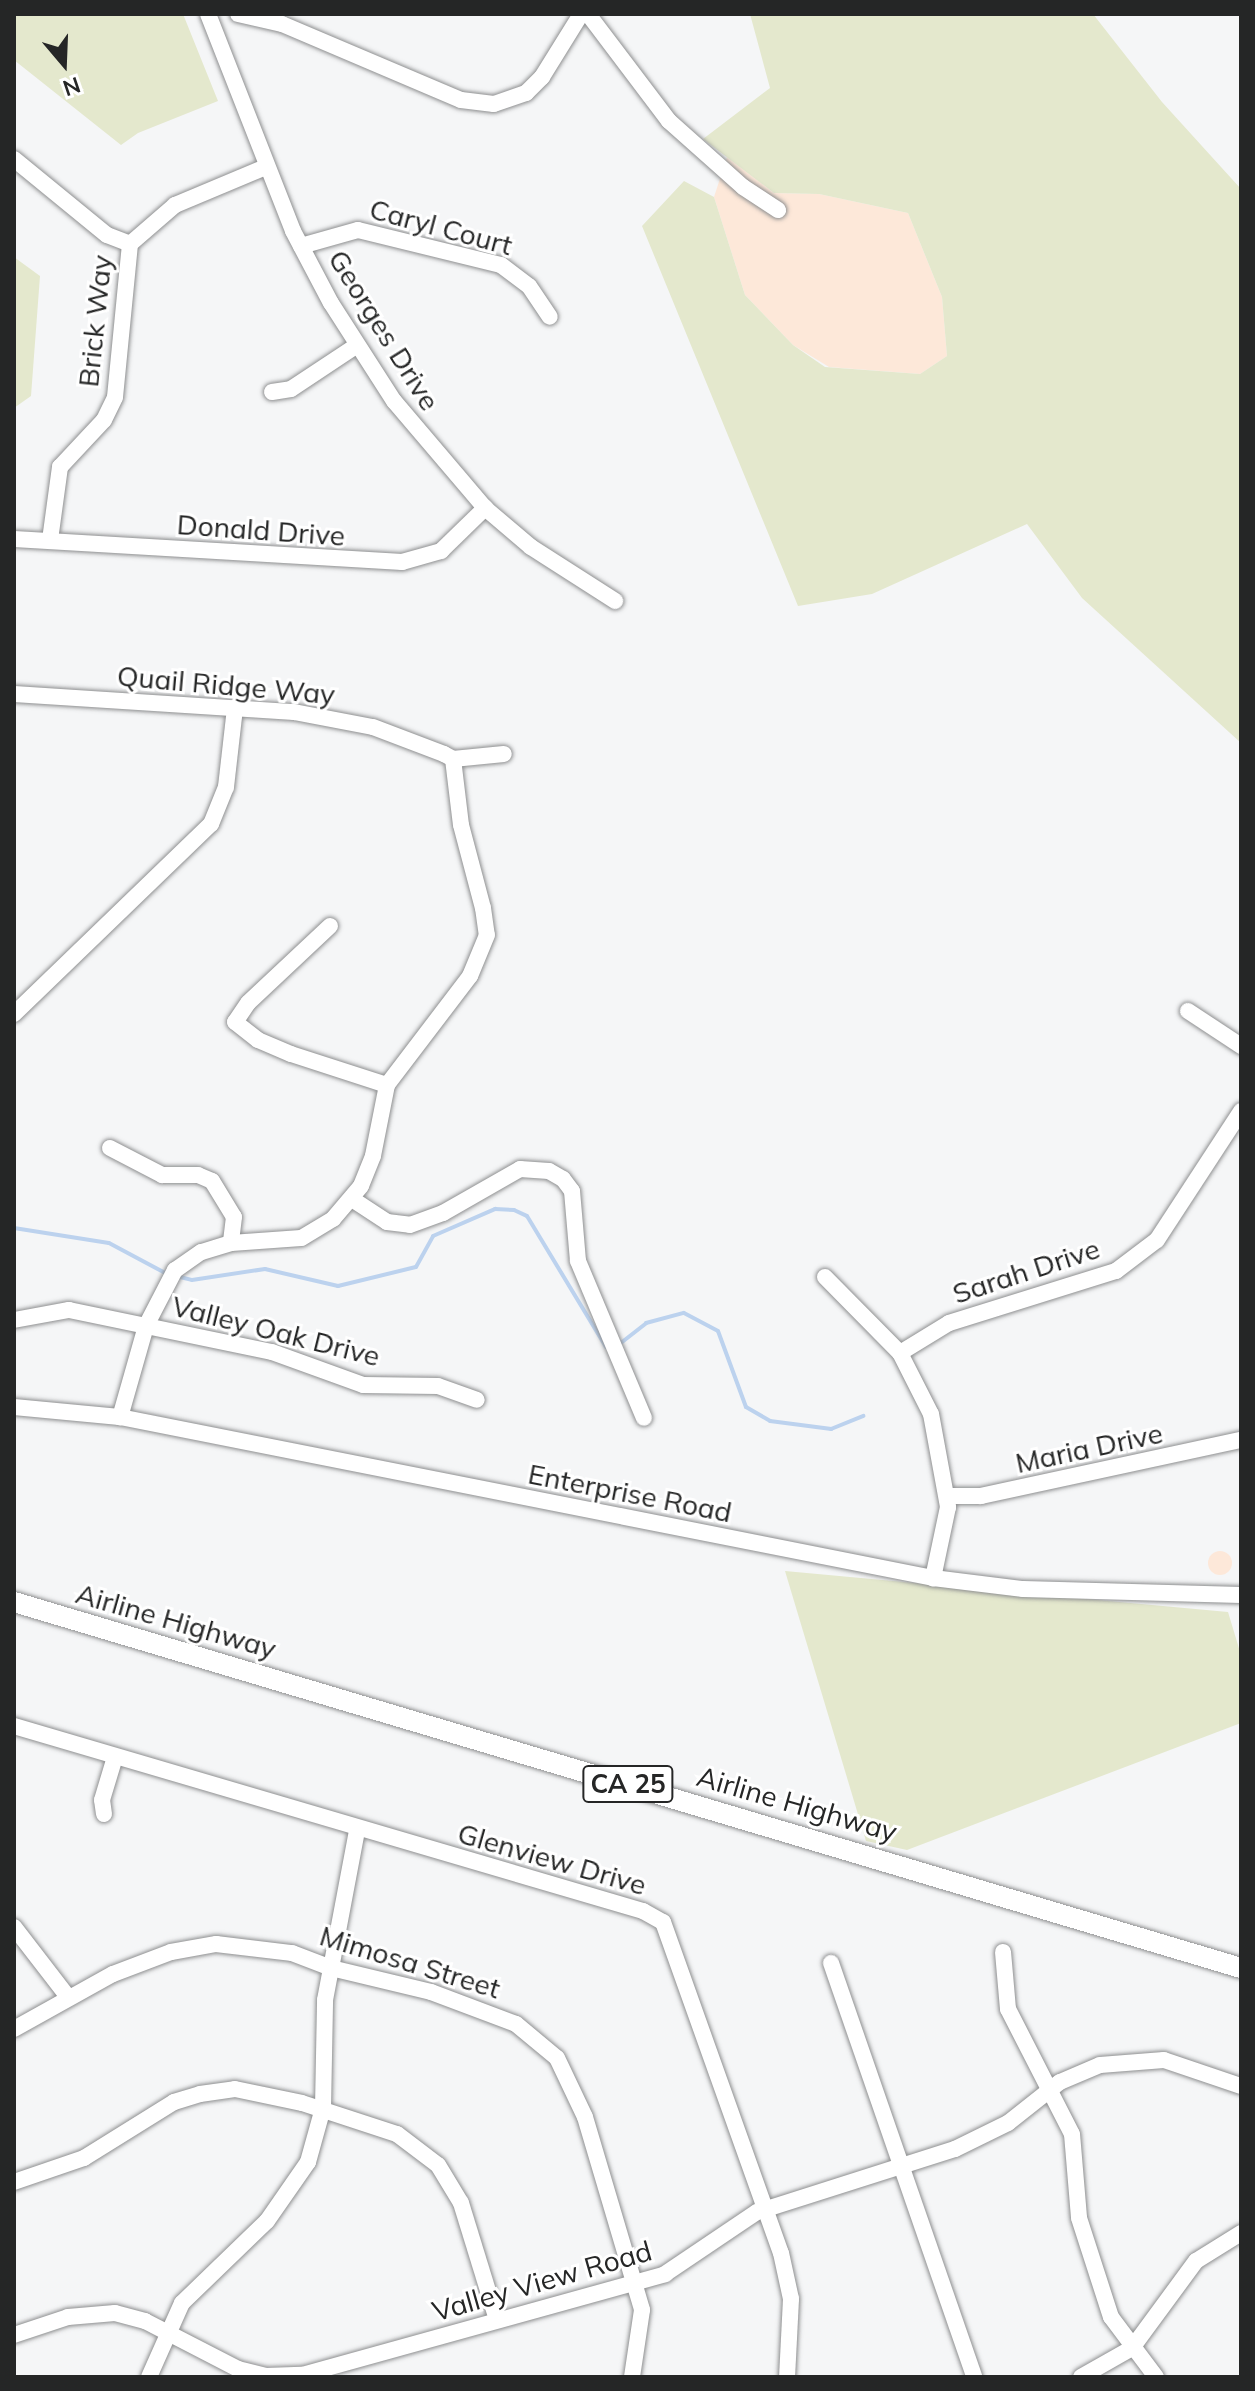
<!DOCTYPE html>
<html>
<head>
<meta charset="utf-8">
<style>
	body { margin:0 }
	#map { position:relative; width:1255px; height:2391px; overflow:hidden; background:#f5f6f7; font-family:Mulish,sans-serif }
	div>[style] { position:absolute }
	.industrial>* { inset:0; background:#fde8d9 }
	.round { border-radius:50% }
	.green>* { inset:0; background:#e4e8cd }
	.stream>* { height:4px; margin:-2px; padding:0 2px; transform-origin:2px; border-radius:2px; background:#bcd2ee }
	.roads { filter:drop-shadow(0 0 2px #8e8f90) drop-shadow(0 0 2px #8e8f90) }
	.minor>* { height:16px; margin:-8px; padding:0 8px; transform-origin:8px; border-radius:8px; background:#fff }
	.major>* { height:20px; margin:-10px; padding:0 10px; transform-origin:10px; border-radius:10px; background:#fff }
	span { translate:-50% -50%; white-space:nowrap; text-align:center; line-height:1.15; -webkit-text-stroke:6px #fff; paint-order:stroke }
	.shield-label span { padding:2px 6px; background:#fff; border:2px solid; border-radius:6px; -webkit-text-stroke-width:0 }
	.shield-label { font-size:26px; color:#252626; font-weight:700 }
	.street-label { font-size:28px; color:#252626 }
	.frame { position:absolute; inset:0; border:16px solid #252626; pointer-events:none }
	.north { position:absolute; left:24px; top:24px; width:80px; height:80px; -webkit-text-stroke:6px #fff; paint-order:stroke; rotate:161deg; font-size:22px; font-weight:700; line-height:32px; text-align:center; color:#252626 }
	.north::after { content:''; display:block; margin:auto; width:28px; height:36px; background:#252626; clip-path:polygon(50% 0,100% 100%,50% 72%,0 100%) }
</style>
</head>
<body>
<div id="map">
	<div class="industrial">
		<div style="clip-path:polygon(727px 157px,774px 193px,819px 194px,908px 213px,942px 297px,947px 356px,920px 374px,829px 367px,793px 345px,745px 295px,714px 197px)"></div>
		<div class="round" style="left:1208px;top:1551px;width:24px;height:24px"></div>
	</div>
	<div class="green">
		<div style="clip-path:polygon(14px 14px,183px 14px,218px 101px,138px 133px,121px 145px,14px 60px)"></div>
		<div style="clip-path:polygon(750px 14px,1093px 14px,1162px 102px,1241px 189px,1241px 743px,1082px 598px,1027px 524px,872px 594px,798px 606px,642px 226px,684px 181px,714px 197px,745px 295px,793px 345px,825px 367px,920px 374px,947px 356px,942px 297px,908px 213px,819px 194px,774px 193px,703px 139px,770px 88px)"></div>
		<div style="clip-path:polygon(14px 257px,40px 276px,31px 396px,14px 408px)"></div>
		<div style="clip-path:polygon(785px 1571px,1228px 1612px,1241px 1655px,1241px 1723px,907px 1850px,866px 1841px)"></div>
	</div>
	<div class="stream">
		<div style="left:14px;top:1228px;width:96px;rotate:9deg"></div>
		<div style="left:109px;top:1243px;width:66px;rotate:28.1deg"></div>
		<div style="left:176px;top:1276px;width:16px;rotate:14deg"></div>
		<div style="left:192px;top:1280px;width:74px;rotate:-8.6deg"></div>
		<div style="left:265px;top:1269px;width:75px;rotate:13.1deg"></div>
		<div style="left:338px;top:1286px;width:80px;rotate:-13.7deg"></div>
		<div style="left:416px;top:1267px;width:35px;rotate:-61deg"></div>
		<div style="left:433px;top:1236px;width:68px;rotate:-23.5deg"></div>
		<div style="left:495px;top:1209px;width:19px;rotate:3deg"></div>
		<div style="left:514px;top:1210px;width:14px;rotate:25deg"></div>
		<div style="left:527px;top:1216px;width:153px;rotate:58.9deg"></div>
		<div style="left:617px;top:1346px;width:37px;rotate:-38deg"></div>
		<div style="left:646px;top:1323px;width:39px;rotate:-15deg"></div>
		<div style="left:684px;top:1313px;width:38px;rotate:28deg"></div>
		<div style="left:718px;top:1331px;width:81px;rotate:69.8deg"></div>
		<div style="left:746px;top:1407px;width:28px;rotate:30deg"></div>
		<div style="left:770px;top:1421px;width:62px;rotate:7.5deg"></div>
		<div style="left:831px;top:1429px;width:35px;rotate:-22deg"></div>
	</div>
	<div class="roads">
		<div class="minor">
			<div style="left:208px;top:14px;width:233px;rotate:68.6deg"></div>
			<div style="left:293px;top:231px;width:81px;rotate:62.2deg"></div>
			<div style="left:331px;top:303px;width:117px;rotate:57.3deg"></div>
			<div style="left:394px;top:401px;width:140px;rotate:49.6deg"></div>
			<div style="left:485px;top:508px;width:60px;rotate:40.3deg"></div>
			<div style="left:531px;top:547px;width:100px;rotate:32.7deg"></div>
			<div style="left:238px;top:14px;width:45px;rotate:12.8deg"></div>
			<div style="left:282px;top:24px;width:194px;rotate:23deg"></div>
			<div style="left:461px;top:100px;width:33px;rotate:7deg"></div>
			<div style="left:494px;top:104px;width:34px;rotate:-19deg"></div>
			<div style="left:526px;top:93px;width:23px;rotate:-45deg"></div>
			<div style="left:542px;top:77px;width:74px;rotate:-58.2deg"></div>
			<div style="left:588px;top:14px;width:134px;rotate:52.9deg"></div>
			<div style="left:669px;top:121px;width:99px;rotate:41.7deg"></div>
			<div style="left:743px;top:187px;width:42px;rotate:33.3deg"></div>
			<div style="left:14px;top:159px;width:120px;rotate:39.3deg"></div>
			<div style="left:107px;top:235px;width:25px;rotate:21deg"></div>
			<div style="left:301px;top:246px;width:59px;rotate:-15.7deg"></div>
			<div style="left:358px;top:230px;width:147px;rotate:13.8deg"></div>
			<div style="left:501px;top:265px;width:35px;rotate:37deg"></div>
			<div style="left:529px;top:286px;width:37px;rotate:56deg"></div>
			<div style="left:272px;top:392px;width:19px;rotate:-9deg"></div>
			<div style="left:291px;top:389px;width:78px;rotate:-33.5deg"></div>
			<div style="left:14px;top:539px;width:389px;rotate:3.4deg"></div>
			<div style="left:402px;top:562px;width:41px;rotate:-15.8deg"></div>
			<div style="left:441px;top:551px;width:62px;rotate:-44.3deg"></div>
			<div style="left:50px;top:540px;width:74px;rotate:-82.2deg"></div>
			<div style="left:60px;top:467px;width:64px;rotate:-46.9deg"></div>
			<div style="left:104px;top:420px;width:25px;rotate:-64deg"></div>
			<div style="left:115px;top:397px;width:154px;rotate:-84.4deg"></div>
			<div style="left:130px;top:244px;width:60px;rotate:-40.9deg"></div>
			<div style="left:175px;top:205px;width:99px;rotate:-22.7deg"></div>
			<div style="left:14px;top:694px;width:281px;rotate:3.7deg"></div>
			<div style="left:294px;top:712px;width:80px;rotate:10.8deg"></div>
			<div style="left:373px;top:727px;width:76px;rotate:20.8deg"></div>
			<div style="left:444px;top:754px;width:10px;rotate:29deg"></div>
			<div style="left:453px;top:759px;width:66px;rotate:83.1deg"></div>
			<div style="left:461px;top:825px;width:86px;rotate:75.2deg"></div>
			<div style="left:483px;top:908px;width:27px;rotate:82deg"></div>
			<div style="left:487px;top:935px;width:44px;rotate:112.5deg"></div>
			<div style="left:470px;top:976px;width:137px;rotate:127.3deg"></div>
			<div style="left:387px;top:1085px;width:72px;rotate:101.2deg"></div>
			<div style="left:373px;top:1156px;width:32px;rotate:112deg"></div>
			<div style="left:361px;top:1186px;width:43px;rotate:130.3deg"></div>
			<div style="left:333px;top:1219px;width:37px;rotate:149deg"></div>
			<div style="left:301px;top:1238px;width:70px;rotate:175.9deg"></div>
			<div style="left:231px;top:1243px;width:31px;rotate:163deg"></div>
			<div style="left:201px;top:1252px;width:32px;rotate:145deg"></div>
			<div style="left:175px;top:1270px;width:63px;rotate:117.4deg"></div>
			<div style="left:146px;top:1326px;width:95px;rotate:105.9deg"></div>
			<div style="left:453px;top:759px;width:51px;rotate:-5.6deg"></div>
			<div style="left:330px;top:926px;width:112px;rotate:136.8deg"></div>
			<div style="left:248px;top:1003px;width:23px;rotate:124deg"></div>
			<div style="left:235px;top:1022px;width:29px;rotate:38deg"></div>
			<div style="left:258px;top:1040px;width:36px;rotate:23deg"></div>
			<div style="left:291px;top:1054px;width:101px;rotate:17.9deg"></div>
			<div style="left:1188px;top:1011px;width:64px;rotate:33.4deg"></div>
			<div style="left:14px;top:1014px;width:274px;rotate:-44deg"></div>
			<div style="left:211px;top:824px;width:40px;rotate:-68deg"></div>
			<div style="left:226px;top:787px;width:80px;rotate:-83.5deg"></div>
			<div style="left:110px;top:1148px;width:59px;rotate:27.4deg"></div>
			<div style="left:162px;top:1175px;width:36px"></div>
			<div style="left:198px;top:1175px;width:15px;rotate:23deg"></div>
			<div style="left:212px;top:1181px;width:42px;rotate:58.6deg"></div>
			<div style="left:234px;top:1217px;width:26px;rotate:97deg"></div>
			<div style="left:352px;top:1199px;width:42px;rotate:33.3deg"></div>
			<div style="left:387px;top:1222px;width:23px;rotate:7deg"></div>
			<div style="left:410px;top:1225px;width:35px;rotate:-20deg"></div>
			<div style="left:443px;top:1213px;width:89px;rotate:-29.7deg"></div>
			<div style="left:520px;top:1169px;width:29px;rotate:4deg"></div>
			<div style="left:549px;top:1171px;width:16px;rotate:30deg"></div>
			<div style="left:563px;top:1179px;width:15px;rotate:53deg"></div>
			<div style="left:572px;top:1191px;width:70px;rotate:85.1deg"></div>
			<div style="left:578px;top:1261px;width:170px;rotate:67.2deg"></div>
			<div style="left:825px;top:1277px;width:107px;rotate:45.4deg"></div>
			<div style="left:900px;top:1353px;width:68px;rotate:63.1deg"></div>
			<div style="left:931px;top:1414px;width:95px;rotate:79.6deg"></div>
			<div style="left:948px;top:1507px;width:73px;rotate:101.9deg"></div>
			<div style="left:14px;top:1320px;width:56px;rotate:-10.3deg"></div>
			<div style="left:69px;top:1310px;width:207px;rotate:11.7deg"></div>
			<div style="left:272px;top:1352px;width:97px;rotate:19.9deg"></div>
			<div style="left:363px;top:1385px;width:75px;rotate:0.8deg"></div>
			<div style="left:438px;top:1386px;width:41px;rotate:19.7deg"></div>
			<div style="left:900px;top:1353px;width:57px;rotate:-31.5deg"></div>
			<div style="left:949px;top:1323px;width:175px;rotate:-17.3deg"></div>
			<div style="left:1116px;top:1271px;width:51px;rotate:-37.1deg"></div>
			<div style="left:1157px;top:1240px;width:154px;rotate:-56.9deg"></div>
			<div style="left:14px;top:1407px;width:106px;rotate:5.4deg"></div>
			<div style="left:120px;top:1417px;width:829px;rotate:11.2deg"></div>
			<div style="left:933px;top:1578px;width:91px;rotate:7deg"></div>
			<div style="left:1023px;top:1589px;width:218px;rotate:1.6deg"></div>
			<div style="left:947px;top:1496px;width:34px"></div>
			<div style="left:981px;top:1496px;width:266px;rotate:-12.2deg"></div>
			<div style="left:14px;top:1726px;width:656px;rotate:16.39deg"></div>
			<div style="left:643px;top:1911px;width:23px;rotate:29deg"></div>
			<div style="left:663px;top:1922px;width:351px;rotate:70.4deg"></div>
			<div style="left:781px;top:2253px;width:47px;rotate:77.7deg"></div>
			<div style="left:791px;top:2299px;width:78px;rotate:92.9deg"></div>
			<div style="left:104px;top:1814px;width:14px;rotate:-98deg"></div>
			<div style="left:102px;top:1800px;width:45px;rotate:-73.2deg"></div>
			<div style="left:14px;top:1927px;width:88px;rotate:52.4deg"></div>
			<div style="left:1003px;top:1952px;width:57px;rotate:85deg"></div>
			<div style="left:1008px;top:2009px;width:140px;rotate:62.9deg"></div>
			<div style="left:1072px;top:2134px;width:84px;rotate:85.2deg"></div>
			<div style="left:1079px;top:2218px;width:104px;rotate:72.1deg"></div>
			<div style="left:1111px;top:2317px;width:75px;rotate:53.1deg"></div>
			<div style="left:831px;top:1963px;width:438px;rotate:70.9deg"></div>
			<div style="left:14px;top:2029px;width:113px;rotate:-29.1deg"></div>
			<div style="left:113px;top:1974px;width:62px;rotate:-20.8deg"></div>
			<div style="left:171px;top:1952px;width:46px;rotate:-10.1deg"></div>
			<div style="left:216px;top:1944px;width:77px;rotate:6.8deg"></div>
			<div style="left:292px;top:1953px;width:42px;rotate:21deg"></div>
			<div style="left:331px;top:1968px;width:103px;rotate:13.5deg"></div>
			<div style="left:431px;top:1992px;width:91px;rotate:20.6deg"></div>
			<div style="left:516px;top:2024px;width:53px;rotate:39.7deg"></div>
			<div style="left:557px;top:2058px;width:65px;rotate:64.6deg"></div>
			<div style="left:585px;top:2117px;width:201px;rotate:73.5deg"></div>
			<div style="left:642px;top:2310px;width:68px;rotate:98.5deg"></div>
			<div style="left:14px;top:2182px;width:74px;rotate:-18.9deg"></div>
			<div style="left:84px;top:2158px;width:106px;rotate:-31.9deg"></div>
			<div style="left:174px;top:2102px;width:27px;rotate:-17deg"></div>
			<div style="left:200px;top:2094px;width:35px;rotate:-8deg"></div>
			<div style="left:235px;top:2089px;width:68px;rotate:11.8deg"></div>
			<div style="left:302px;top:2103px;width:100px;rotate:18.1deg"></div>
			<div style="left:397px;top:2134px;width:51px;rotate:37.1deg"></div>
			<div style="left:438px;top:2165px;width:44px;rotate:58.8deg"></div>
			<div style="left:461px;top:2203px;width:122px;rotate:72.9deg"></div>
			<div style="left:14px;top:2335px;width:57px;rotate:-18.4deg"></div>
			<div style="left:68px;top:2317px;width:47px;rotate:-4.9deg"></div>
			<div style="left:115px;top:2313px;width:31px;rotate:15deg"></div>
			<div style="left:145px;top:2321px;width:105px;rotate:27.3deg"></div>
			<div style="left:238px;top:2369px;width:29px;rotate:14deg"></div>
			<div style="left:266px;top:2376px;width:36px;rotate:-2deg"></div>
			<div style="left:302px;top:2375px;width:377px;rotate:-15.5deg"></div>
			<div style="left:665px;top:2274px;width:111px;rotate:-34deg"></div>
			<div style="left:757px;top:2212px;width:208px;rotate:-17.7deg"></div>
			<div style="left:955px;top:2149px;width:59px;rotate:-26.1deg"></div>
			<div style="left:1008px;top:2123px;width:66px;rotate:-38.3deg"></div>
			<div style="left:1060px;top:2082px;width:43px;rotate:-23deg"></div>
			<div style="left:1100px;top:2065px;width:64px;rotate:-4.5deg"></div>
			<div style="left:1164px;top:2060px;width:81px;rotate:18.7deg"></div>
			<div style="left:149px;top:2377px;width:81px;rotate:-66deg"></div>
			<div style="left:182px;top:2303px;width:118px;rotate:-44deg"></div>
			<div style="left:267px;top:2221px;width:72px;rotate:-55.2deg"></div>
			<div style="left:308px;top:2162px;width:56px;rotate:-74.5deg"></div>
			<div style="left:323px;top:2108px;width:108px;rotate:-88.9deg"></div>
			<div style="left:325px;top:2000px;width:172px;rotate:-79.3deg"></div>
			<div style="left:1081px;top:2377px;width:59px;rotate:-29.6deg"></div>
			<div style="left:1132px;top:2348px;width:108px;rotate:-53.7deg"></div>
			<div style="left:1196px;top:2261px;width:53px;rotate:-31.9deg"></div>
		</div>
		<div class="major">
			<div style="left:14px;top:1602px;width:1280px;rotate:16.61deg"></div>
		</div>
	</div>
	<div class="shield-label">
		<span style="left:628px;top:1784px">CA 25</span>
	</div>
	<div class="street-label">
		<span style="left:441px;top:227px;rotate:15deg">Caryl Court</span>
		<span style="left:95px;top:321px;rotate:-84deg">Brick Way</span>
		<span style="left:384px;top:330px;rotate:58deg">Georges Drive</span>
		<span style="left:261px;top:530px;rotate:4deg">Donald Drive</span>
		<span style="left:226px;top:685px;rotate:5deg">Quail Ridge Way</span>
		<span style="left:1026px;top:1271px;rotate:-18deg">Sarah Drive</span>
		<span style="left:276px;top:1331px;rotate:14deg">Valley Oak Drive</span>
		<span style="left:1089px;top:1448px;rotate:-12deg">Maria Drive</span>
		<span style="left:630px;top:1493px;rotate:11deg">Enterprise Road</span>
		<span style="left:176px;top:1621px;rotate:16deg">Airline Highway</span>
		<span style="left:797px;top:1804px;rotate:16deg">Airline Highway</span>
		<span style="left:552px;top:1859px;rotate:16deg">Glenview Drive</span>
		<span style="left:410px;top:1962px;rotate:17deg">Mimosa Street</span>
		<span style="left:542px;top:2281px;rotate:-16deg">Valley View Road</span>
	</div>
	<div class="frame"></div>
	<div class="north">N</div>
</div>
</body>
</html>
